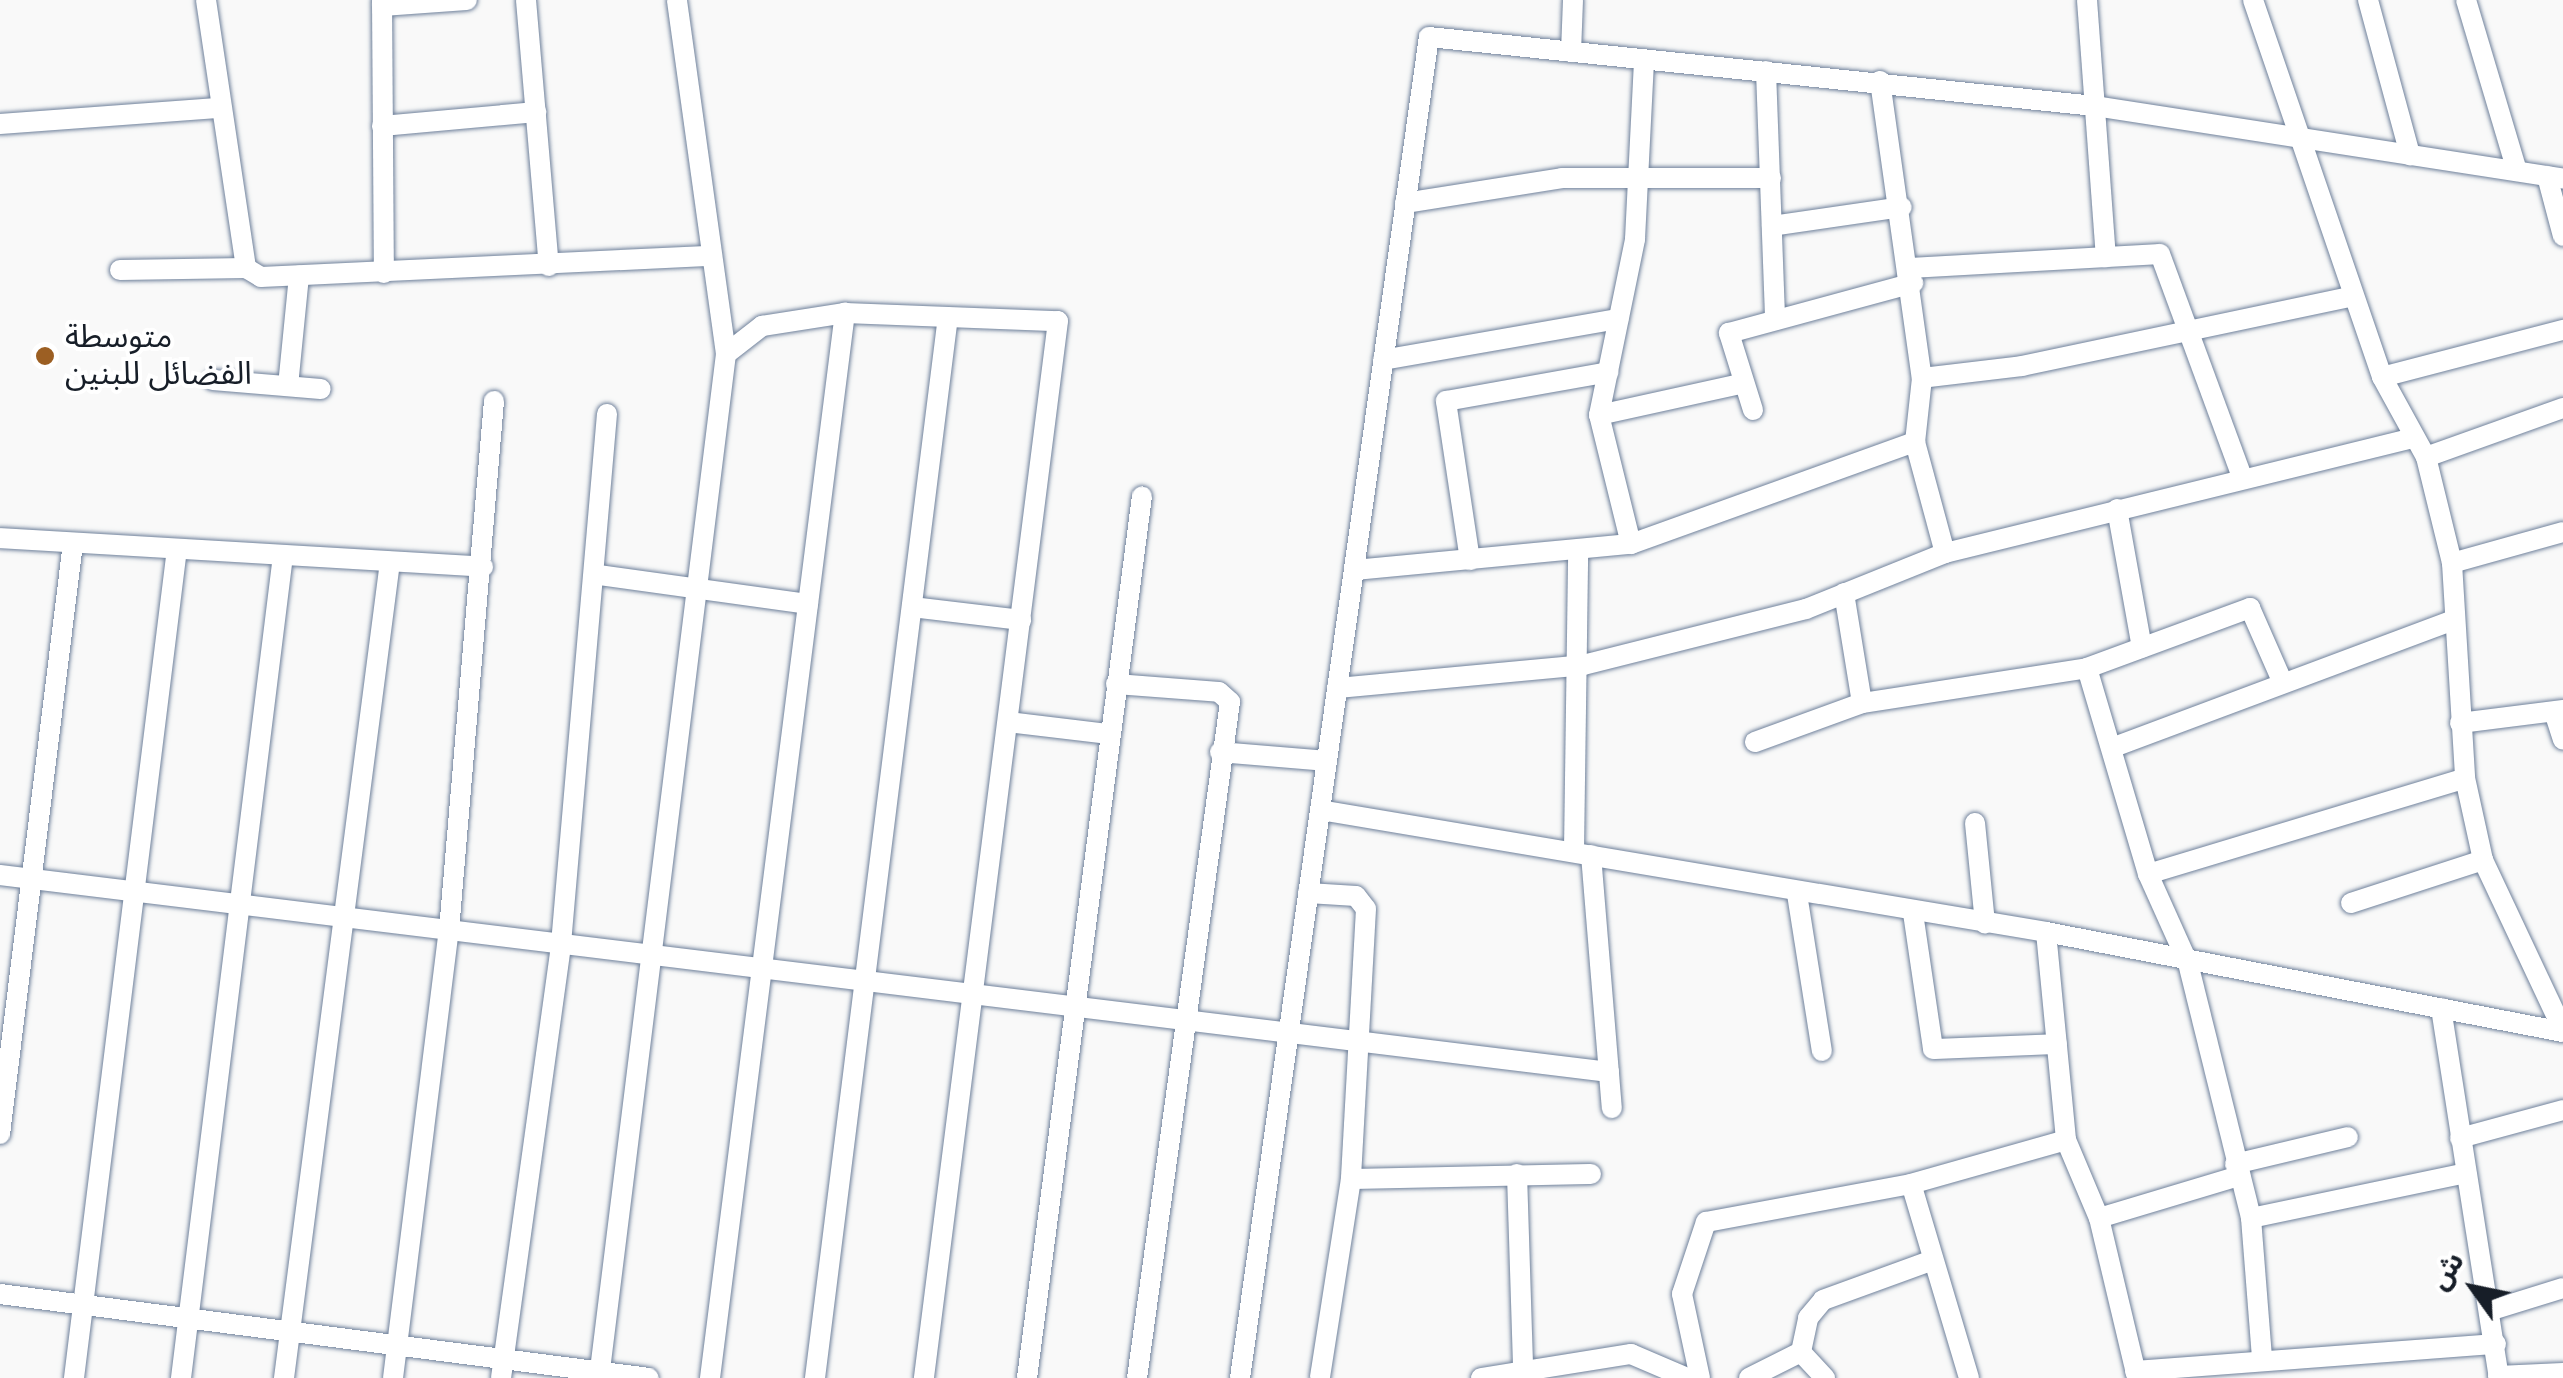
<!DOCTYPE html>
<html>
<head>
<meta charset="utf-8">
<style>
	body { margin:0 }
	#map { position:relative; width:2563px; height:1378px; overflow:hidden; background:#f9f9f9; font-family:Georgia,"Noto Sans Arabic",serif }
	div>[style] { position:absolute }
	.roads { filter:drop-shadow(0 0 2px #6f819b) drop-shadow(0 0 2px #6f819b) }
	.street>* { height:20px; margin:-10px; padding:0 10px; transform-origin:10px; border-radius:10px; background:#fff }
	.dots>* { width:28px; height:28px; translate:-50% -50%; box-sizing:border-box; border:5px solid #fff; border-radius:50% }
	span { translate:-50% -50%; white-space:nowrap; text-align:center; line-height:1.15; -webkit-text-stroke:8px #fff; paint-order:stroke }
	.poi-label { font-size:32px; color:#171e28 }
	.left { translate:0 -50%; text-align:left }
	.north { position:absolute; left:2423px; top:1238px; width:100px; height:100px; -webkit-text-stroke:8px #fff; paint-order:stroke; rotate:303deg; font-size:28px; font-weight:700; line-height:40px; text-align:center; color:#171e28 }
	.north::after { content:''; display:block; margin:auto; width:35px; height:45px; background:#171e28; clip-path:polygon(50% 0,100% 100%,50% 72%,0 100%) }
</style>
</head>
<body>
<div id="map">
	<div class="roads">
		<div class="street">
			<div style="left:206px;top:0;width:271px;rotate:81.5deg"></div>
			<div style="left:382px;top:0;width:273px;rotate:89.6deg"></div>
			<div style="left:526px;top:0;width:267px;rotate:85.1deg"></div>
			<div style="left:2087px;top:0;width:258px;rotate:85.8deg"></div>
			<div style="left:2253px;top:0;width:398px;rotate:71.1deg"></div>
			<div style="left:2382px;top:377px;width:91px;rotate:61.2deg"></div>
			<div style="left:2426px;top:457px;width:109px;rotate:76.2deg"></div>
			<div style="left:2452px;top:563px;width:215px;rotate:86.5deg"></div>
			<div style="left:2465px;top:778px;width:84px;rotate:77.6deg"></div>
			<div style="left:2483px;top:860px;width:188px;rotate:64.8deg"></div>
			<div style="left:2368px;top:0;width:161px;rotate:74.8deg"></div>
			<div style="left:2466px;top:0;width:178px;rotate:73.4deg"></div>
			<div style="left:382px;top:6px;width:85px;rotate:-4deg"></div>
			<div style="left:1571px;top:52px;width:52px;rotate:-87.8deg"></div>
			<div style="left:1766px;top:71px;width:249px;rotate:87.9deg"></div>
			<div style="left:1880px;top:81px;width:300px;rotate:82deg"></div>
			<div style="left:1922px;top:378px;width:64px;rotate:96.2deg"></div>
			<div style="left:1915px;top:442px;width:115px;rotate:74.9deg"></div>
			<div style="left:0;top:124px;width:221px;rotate:-4.2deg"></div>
			<div style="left:382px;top:126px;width:155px;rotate:-5.2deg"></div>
			<div style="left:2547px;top:176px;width:62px;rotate:75.1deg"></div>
			<div style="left:1405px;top:203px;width:159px;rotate:-9deg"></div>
			<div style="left:1562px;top:178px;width:209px"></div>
			<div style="left:1772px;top:226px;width:131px;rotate:-8.3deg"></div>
			<div style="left:1911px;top:268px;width:249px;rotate:-3.2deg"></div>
			<div style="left:2160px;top:254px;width:238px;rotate:69.8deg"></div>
			<div style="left:120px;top:270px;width:126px;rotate:-0.9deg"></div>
			<div style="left:246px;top:268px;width:17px;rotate:31deg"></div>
			<div style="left:261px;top:277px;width:446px;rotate:-2.7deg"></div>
			<div style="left:726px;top:354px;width:46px;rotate:-37.9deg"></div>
			<div style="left:762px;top:326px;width:84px;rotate:-8.9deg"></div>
			<div style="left:845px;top:313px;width:213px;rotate:2.2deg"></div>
			<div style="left:1058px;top:321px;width:1065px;rotate:97.23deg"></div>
			<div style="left:1383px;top:360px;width:239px;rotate:-9.9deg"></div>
			<div style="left:2382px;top:377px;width:187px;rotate:-14.6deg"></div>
			<div style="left:1922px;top:378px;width:101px;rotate:-6.8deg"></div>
			<div style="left:2022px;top:366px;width:338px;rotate:-11.9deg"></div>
			<div style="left:213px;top:380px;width:108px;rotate:4.8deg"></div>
			<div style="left:288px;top:386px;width:111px;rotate:-84.3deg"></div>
			<div style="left:1753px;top:410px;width:81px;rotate:-107.3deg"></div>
			<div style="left:1729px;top:333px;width:191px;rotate:-15.2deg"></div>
			<div style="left:1599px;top:415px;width:148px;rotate:-12.4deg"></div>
			<div style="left:2426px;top:457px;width:145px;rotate:-19.7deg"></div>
			<div style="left:2117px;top:509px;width:141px;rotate:79.8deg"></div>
			<div style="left:0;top:538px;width:484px;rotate:3.4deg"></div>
			<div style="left:1631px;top:544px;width:133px;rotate:-103.9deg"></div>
			<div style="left:1599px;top:415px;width:180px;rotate:-78.4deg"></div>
			<div style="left:1635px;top:239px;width:177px;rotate:-87.1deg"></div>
			<div style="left:1470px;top:560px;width:161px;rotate:-98.6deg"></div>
			<div style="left:1446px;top:401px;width:165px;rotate:-10.1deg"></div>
			<div style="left:2452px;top:563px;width:115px;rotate:-15.6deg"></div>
			<div style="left:1354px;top:570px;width:278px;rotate:-5.4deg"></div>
			<div style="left:1631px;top:544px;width:302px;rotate:-19.8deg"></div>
			<div style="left:599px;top:575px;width:211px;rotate:7.9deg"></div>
			<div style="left:1844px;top:593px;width:111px;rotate:80.7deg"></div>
			<div style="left:912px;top:607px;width:110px;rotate:6.8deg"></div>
			<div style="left:2087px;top:668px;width:215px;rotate:73.5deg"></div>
			<div style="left:2148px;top:874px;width:98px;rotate:65.8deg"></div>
			<div style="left:2188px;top:963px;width:263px;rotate:76.1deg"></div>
			<div style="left:2251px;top:1218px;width:141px;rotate:85.5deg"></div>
			<div style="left:1116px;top:684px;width:103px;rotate:4.4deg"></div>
			<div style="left:1219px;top:692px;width:15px;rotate:42deg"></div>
			<div style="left:1230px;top:702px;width:682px;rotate:97.83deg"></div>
			<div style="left:1337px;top:688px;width:247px;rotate:-5.3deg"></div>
			<div style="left:1583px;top:665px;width:230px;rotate:-14.1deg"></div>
			<div style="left:1806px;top:609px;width:150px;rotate:-21.9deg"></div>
			<div style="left:1945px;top:553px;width:482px;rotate:-13.8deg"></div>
			<div style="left:2554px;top:712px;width:29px;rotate:72deg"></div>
			<div style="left:1008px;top:722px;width:102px;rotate:6.8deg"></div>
			<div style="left:2460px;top:723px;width:104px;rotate:-7.2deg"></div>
			<div style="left:1755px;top:742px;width:114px;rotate:-20deg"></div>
			<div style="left:1862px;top:703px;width:228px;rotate:-8.8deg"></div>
			<div style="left:2087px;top:668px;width:174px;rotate:-20.2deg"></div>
			<div style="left:2250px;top:608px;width:80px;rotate:66.3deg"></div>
			<div style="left:2114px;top:747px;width:363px;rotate:-20.5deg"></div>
			<div style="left:1220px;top:752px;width:107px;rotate:4.8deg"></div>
			<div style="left:1320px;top:810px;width:736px;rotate:9.54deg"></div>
			<div style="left:2046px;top:932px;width:527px;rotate:10.95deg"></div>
			<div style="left:1975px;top:823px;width:101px;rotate:84.3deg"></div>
			<div style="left:1574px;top:851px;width:296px;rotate:-89.2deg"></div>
			<div style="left:1591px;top:855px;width:254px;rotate:85.3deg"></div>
			<div style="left:2148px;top:874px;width:331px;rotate:-16.8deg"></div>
			<div style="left:0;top:875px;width:1621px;rotate:6.98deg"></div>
			<div style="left:1308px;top:893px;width:48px;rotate:3.6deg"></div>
			<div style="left:1356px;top:896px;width:16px;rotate:52deg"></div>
			<div style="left:1366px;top:909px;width:270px;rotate:93.2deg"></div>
			<div style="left:1351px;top:1179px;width:201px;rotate:98.9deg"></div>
			<div style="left:1797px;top:894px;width:159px;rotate:81deg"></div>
			<div style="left:2351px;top:903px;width:139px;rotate:-18deg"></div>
			<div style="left:1913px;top:913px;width:137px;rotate:81.6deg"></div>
			<div style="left:1933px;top:1049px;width:124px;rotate:-2.3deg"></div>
			<div style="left:2046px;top:932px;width:209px;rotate:84.5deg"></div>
			<div style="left:2066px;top:1140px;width:85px;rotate:67.1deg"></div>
			<div style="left:2099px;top:1218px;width:164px;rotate:76.6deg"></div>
			<div style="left:2441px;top:1008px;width:375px;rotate:81.1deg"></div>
			<div style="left:0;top:1134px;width:595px;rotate:-82.96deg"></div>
			<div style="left:2460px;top:1138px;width:107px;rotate:-15.2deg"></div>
			<div style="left:2235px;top:1164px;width:116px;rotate:-13.4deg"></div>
			<div style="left:1517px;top:1174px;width:191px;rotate:88.2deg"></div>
			<div style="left:1351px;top:1179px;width:240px;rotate:-1.2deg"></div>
			<div style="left:2099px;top:1218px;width:146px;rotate:-16.7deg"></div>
			<div style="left:2251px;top:1218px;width:220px;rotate:-11.8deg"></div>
			<div style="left:0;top:1294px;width:654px;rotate:7.37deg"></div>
			<div style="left:2492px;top:1310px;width:74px;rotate:-17.2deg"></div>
			<div style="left:2135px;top:1371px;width:362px;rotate:-4.3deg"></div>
			<div style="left:2498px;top:1376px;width:65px;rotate:-2.6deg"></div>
			<div style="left:74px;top:1378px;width:835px;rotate:-82.92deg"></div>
			<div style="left:181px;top:1378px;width:829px;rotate:-82.93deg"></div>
			<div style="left:284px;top:1378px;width:823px;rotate:-82.6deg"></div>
			<div style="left:393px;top:1378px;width:451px;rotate:-82.9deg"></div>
			<div style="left:449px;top:930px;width:531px;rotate:-85.14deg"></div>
			<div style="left:501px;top:1378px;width:438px;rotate:-82.1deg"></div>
			<div style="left:561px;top:944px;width:532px;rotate:-85.04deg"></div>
			<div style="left:599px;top:1378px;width:1032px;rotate:-82.93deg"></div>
			<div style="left:726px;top:354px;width:357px;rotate:-97.9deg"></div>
			<div style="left:710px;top:1378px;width:1074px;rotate:-82.78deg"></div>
			<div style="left:815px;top:1378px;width:1069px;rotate:-82.86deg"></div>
			<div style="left:1027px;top:1378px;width:889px;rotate:-82.57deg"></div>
			<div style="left:1240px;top:1378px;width:1354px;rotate:-81.98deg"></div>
			<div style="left:1429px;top:37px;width:669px;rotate:5.92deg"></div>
			<div style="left:2094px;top:106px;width:475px;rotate:8.8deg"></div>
			<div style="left:1481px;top:1378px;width:152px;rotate:-9.1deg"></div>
			<div style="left:1631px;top:1354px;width:61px;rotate:23.2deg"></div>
			<div style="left:1700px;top:1378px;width:86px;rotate:-102.1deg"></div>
			<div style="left:1682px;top:1294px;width:76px;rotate:-71.6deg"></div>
			<div style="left:1706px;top:1222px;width:208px;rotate:-10.5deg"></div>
			<div style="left:1749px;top:1378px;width:58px;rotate:-26.6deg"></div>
			<div style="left:1825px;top:1378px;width:35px;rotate:-133deg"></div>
			<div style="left:1801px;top:1352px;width:35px;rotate:-78deg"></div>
			<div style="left:1808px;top:1318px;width:23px;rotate:-50deg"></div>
			<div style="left:1823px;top:1300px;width:117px;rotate:-20deg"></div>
			<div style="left:1969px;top:1378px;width:202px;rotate:-106.6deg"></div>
			<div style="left:1911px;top:1184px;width:161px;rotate:-15.8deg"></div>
		</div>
	</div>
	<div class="dots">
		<div style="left:45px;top:356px;background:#9c5f23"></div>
	</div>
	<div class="poi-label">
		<span class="left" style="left:65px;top:356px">متوسطة<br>الفضائل للبنين</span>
	</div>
	<div class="north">ش</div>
</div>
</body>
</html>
